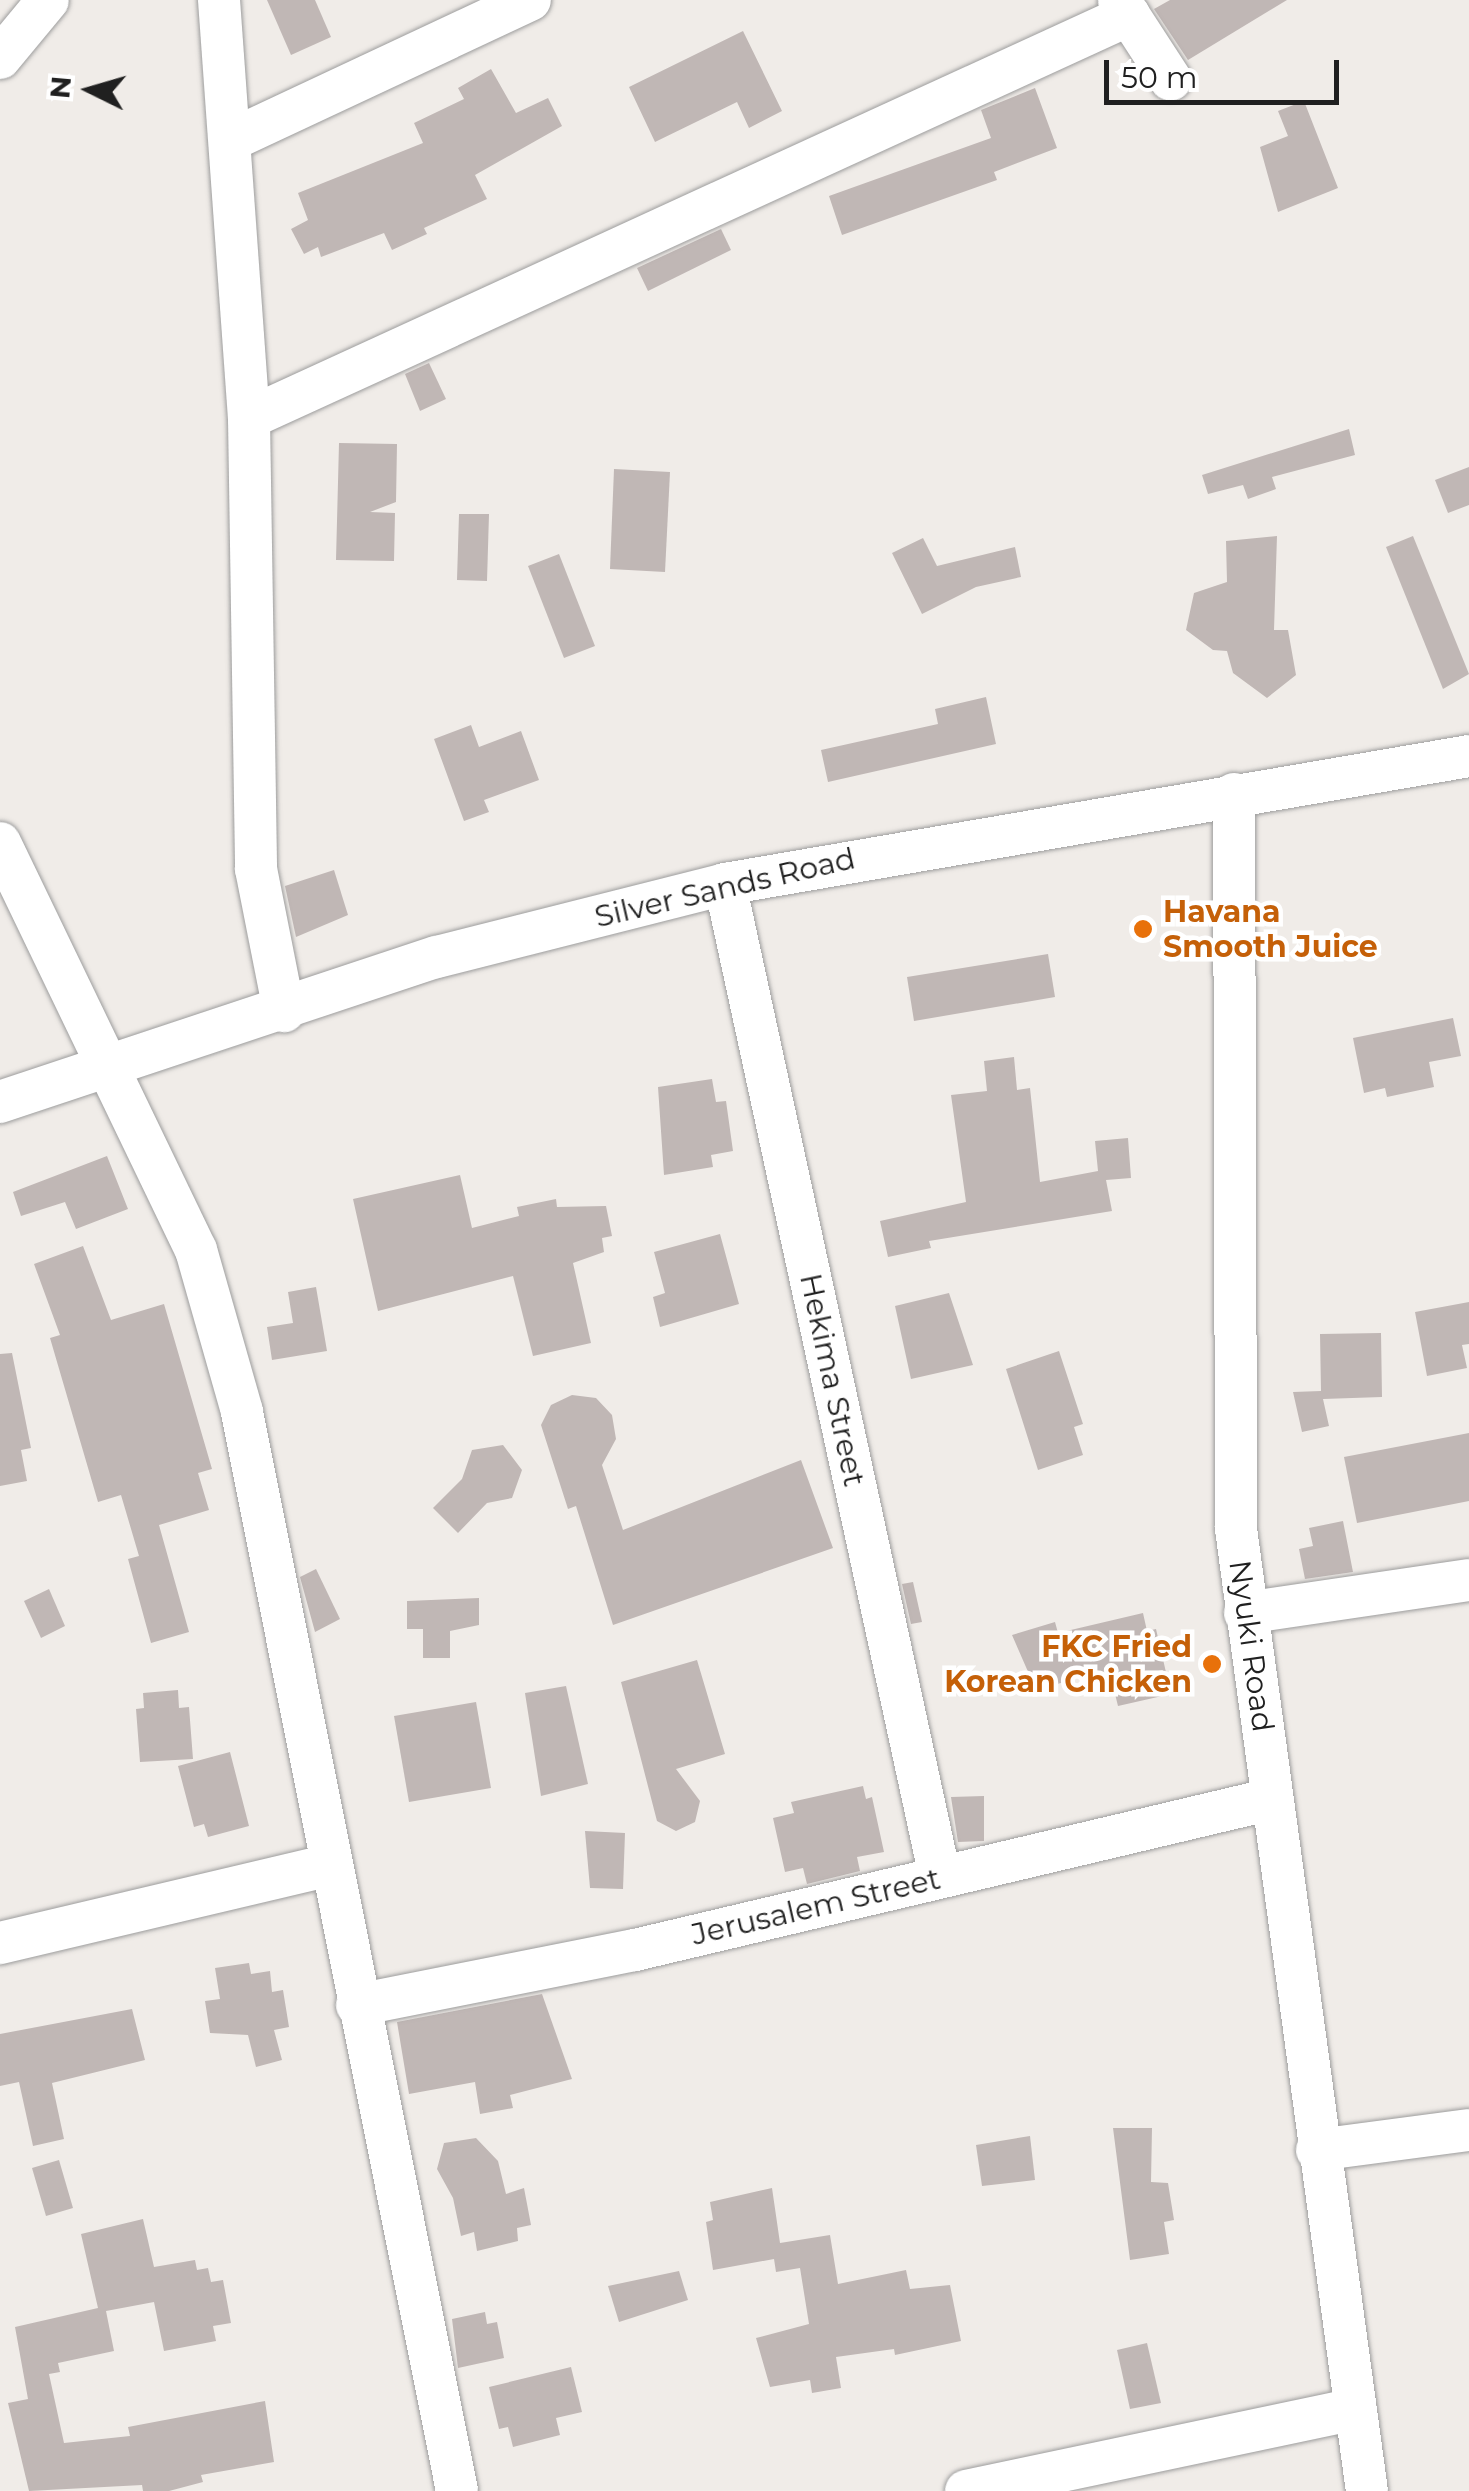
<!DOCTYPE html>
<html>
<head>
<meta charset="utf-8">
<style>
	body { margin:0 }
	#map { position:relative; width:1469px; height:2491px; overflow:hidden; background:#f0ece8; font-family:Montserrat,sans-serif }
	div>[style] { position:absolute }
	.building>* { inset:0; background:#c0b7b5 }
	.roads { filter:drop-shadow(0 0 2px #9d9d9d) drop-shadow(0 0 2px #9d9d9d) }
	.minor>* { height:42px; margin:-21px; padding:0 21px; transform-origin:21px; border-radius:21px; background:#fff }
	.dots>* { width:28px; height:28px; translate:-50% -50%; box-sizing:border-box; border:5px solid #fff; border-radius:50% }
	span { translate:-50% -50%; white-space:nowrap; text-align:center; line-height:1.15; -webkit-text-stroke:9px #fff; paint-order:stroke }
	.street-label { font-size:30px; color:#202020 }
	.food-label { font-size:30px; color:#c56008; font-weight:700 }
	.left { translate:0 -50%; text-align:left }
	.right { translate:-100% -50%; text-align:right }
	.north { position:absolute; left:40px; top:40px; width:100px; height:100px; -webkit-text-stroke:8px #fff; paint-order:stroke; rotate:275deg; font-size:28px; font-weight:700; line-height:40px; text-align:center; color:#202020 }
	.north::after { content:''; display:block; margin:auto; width:35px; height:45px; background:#202020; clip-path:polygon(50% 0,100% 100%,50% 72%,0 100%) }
	.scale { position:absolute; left:1104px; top:60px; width:235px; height:45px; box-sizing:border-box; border:5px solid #202020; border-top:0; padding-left:12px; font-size:30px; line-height:35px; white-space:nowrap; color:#202020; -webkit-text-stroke:8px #fff; paint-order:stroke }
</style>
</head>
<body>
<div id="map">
	<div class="building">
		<div style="clip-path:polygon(267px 0,315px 0,331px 37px,291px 55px)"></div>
		<div style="clip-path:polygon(1170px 0,1287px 0,1188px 60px,1154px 9px)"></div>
		<div style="clip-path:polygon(743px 31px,782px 111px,749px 128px,737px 102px,655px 142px,629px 87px)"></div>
		<div style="clip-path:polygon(491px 69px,516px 113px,548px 98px,562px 126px,475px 175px,487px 199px,424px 228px,427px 234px,392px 250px,384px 233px,321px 257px,318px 247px,304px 254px,291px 229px,308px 220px,298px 193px,423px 143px,414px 123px,464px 99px,458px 88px)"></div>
		<div style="clip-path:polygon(1035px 88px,1057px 148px,994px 172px,997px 180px,842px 235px,829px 196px,991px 138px,981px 110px)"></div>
		<div style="clip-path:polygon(1304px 101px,1338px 188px,1278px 212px,1260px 147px,1288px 136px,1278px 111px)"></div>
		<div style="clip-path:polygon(721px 229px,731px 250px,648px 291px,637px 268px)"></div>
		<div style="clip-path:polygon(429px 363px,446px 399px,420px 411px,405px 374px)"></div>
		<div style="clip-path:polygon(1349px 429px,1355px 455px,1272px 477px,1276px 489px,1248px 499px,1243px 485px,1208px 494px,1202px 475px)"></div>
		<div style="clip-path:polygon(339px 443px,397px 444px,396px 502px,370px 512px,395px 513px,394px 561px,336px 560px)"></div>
		<div style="clip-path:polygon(1469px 467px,1469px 505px,1448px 513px,1435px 480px)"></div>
		<div style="clip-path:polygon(614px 469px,670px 472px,665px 572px,610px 569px)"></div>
		<div style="clip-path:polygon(459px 514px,489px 514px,487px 581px,457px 580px)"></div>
		<div style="clip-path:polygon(1277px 536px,1274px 630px,1288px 630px,1296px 675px,1267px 698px,1233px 673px,1227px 651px,1213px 650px,1186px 630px,1194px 593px,1227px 582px,1226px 541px)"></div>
		<div style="clip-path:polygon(1413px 536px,1469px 674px,1443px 689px,1386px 547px)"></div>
		<div style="clip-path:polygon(923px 538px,937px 566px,1015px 547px,1021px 577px,976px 587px,922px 614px,892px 553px)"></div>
		<div style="clip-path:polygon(559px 554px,595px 646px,564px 658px,528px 566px)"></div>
		<div style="clip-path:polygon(986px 697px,996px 744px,828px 782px,821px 750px,938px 724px,935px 709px)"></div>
		<div style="clip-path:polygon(471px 725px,479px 747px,521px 731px,539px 780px,484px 800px,489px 812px,464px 821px,434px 739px)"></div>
		<div style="clip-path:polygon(334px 870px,348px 915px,296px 937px,285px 886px)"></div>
		<div style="clip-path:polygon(1048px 954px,1055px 997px,914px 1021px,907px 977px)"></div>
		<div style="clip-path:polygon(1453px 1018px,1461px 1056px,1429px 1062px,1434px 1087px,1387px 1097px,1385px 1088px,1364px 1093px,1353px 1038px)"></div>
		<div style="clip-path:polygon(1014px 1057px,1017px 1090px,1030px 1088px,1040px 1182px,1098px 1171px,1095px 1141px,1128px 1138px,1131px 1178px,1106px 1180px,1112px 1211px,929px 1241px,931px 1248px,888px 1257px,880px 1221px,966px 1202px,951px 1095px,987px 1091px,984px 1061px)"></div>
		<div style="clip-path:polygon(712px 1079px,716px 1102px,726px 1101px,733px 1151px,711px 1155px,713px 1167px,664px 1175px,658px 1087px)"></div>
		<div style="clip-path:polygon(107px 1156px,128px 1209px,76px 1229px,65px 1202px,21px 1216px,13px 1192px)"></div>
		<div style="clip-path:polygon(460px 1175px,472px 1228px,519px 1216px,517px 1207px,556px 1199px,557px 1207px,606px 1206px,612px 1236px,602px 1238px,604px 1252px,573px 1263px,591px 1343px,533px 1356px,513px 1276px,378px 1311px,353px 1199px)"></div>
		<div style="clip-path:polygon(720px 1234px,739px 1304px,660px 1327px,653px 1297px,665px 1293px,654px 1252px)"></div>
		<div style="clip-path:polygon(83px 1246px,111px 1320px,164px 1304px,212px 1469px,198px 1473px,209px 1510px,159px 1525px,189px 1632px,151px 1643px,128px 1559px,139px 1556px,121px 1495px,98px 1502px,50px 1338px,60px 1335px,34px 1264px)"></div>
		<div style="clip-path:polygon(316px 1287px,327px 1351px,272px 1360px,267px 1327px,293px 1323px,288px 1292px)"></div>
		<div style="clip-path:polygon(949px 1293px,973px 1365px,911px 1379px,895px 1306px)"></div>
		<div style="clip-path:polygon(1469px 1302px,1469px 1344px,1462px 1345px,1467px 1368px,1427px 1376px,1415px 1312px)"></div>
		<div style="clip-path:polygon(1381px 1333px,1382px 1397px,1323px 1399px,1329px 1426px,1302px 1432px,1293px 1392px,1321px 1391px,1320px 1334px)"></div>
		<div style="clip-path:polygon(1059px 1351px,1083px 1424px,1074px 1427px,1083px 1455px,1038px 1470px,1006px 1369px)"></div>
		<div style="clip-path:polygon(12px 1353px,31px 1448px,21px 1450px,27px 1481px,0 1486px,0 1354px)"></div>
		<div style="clip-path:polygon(572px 1395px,596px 1398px,612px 1415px,616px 1439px,602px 1465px,623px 1530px,801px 1460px,833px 1548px,613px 1625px,576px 1506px,568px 1509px,541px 1425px,551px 1405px)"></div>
		<div style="clip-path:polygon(1469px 1433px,1469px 1501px,1357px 1523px,1344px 1457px)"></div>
		<div style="clip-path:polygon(503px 1445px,522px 1470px,512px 1498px,487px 1503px,458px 1533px,433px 1508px,462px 1479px,472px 1450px)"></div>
		<div style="clip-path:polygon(1343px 1521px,1353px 1572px,1305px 1579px,1299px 1549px,1313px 1546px,1309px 1528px)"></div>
		<div style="clip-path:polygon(316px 1569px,340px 1619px,315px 1632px,300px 1577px)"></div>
		<div style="clip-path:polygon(913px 1582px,922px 1622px,911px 1624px,902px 1584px)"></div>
		<div style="clip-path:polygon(49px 1589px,65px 1626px,41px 1638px,24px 1601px)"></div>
		<div style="clip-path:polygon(479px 1598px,479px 1625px,450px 1631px,450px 1658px,423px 1658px,423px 1629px,407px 1629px,407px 1601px)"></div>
		<div style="clip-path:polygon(1143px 1613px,1147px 1631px,1156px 1629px,1171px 1694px,1118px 1706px,1114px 1690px,1087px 1696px,1082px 1677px,1036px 1690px,1012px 1635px,1055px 1622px,1058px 1633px)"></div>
		<div style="clip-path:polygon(697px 1660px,725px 1754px,676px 1769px,700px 1801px,695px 1822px,676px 1831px,657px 1821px,621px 1682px)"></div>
		<div style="clip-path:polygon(566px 1686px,588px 1784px,541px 1796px,525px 1693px)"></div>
		<div style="clip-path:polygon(178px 1690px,179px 1708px,189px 1707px,193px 1759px,140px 1762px,136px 1709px,144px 1708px,143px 1693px)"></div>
		<div style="clip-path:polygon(476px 1702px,491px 1788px,409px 1802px,394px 1716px)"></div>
		<div style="clip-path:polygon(230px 1752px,249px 1826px,208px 1837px,204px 1824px,194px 1827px,178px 1766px)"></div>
		<div style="clip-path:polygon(863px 1786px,866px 1799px,872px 1797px,884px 1852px,857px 1857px,860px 1871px,807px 1884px,803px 1868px,785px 1872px,773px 1818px,794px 1813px,791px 1802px)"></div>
		<div style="clip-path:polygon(984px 1796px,984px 1841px,958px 1842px,951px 1797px)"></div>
		<div style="clip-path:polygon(585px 1831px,625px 1833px,623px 1889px,590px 1888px)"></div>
		<div style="clip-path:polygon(249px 1963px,251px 1974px,270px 1971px,272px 1992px,283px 1990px,289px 2027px,274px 2030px,282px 2060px,256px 2067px,248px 2035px,210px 2033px,205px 2001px,220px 1999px,215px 1968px)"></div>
		<div style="clip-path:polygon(542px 1994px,572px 2079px,510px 2095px,513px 2108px,480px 2114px,475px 2082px,409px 2094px,397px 2022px)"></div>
		<div style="clip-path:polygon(132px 2009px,145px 2060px,52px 2083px,64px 2139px,33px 2146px,19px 2082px,0 2086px,0 2034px)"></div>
		<div style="clip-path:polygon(1113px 2128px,1152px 2128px,1151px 2182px,1168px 2183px,1174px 2220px,1164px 2222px,1169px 2254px,1130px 2260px)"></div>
		<div style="clip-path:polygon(1030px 2136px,1035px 2180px,982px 2186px,976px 2145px)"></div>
		<div style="clip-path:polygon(476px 2138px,498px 2161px,506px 2194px,524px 2188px,531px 2225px,517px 2228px,518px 2241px,477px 2251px,474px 2232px,461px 2236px,453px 2198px,437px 2169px,444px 2143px)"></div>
		<div style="clip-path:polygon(59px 2160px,73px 2208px,46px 2216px,32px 2168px)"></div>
		<div style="clip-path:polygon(772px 2188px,780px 2243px,830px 2235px,838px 2284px,906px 2270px,910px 2289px,950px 2285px,961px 2341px,895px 2355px,894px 2349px,836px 2357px,841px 2388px,812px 2393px,810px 2380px,770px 2387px,756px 2338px,809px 2324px,800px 2268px,776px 2272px,774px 2259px,713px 2270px,706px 2222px,713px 2220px,710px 2202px)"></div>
		<div style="clip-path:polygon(143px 2219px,154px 2267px,195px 2260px,197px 2270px,208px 2268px,211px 2282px,223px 2280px,231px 2323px,213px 2326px,216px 2341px,164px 2351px,154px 2302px,106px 2311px,114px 2351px,58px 2363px,60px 2372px,49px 2374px,64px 2443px,130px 2436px,128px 2427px,265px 2401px,274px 2462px,201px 2475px,203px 2482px,169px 2491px,143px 2491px,142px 2485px,29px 2491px,8px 2403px,28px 2399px,15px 2327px,98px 2308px,81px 2234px)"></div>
		<div style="clip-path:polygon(679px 2271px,688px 2300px,619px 2322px,608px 2286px)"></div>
		<div style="clip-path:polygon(485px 2312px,487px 2324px,497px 2322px,504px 2358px,458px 2368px,452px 2319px)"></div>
		<div style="clip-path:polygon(1147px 2343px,1161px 2403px,1130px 2409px,1117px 2350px)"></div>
		<div style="clip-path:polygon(571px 2367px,582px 2412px,556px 2418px,560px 2435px,513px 2447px,508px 2427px,499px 2429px,489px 2387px)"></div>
	</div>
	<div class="roads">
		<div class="minor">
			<div style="left:219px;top:0;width:419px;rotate:85.9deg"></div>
			<div style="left:249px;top:418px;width:451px;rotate:89.1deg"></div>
			<div style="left:256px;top:869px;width:145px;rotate:78.8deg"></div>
			<div style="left:1119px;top:0;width:95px;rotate:57deg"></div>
			<div style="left:0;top:58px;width:75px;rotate:-50.4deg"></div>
			<div style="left:231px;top:140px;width:330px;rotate:-25.1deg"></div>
			<div style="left:249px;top:418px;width:968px;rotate:-24.61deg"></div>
			<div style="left:1234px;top:794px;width:735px;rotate:89.84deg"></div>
			<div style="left:1236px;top:1529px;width:971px;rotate:82.25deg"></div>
			<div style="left:0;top:843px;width:452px;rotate:64.3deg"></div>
			<div style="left:196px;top:1250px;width:168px;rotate:74.1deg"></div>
			<div style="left:242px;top:1412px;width:1100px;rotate:78.73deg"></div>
			<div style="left:725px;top:884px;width:1016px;rotate:77.78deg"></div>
			<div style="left:0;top:1102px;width:460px;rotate:-18.4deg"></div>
			<div style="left:437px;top:957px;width:297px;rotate:-14.2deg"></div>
			<div style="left:725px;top:884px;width:755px;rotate:-9.76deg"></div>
			<div style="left:1245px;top:1613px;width:226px;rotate:-8.4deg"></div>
			<div style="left:0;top:1943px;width:340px;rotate:-13.3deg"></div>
			<div style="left:357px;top:2005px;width:283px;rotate:-11.2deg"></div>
			<div style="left:635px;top:1950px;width:655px;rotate:-13.34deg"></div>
			<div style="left:1317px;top:2150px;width:153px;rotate:-7.5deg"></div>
			<div style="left:966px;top:2491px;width:398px;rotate:-11.9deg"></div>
		</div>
	</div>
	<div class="dots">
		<div style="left:1143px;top:929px;background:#e8710a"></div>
		<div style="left:1212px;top:1664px;background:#e8710a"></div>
	</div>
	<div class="street-label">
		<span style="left:725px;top:888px;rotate:-13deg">Silver Sands Road</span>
		<span style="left:832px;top:1380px;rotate:78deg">Hekima Street</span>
		<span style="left:1251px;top:1646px;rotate:82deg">Nyuki Road</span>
		<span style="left:816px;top:1907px;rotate:-13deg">Jerusalem Street</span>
	</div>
	<div class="food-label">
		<span class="left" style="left:1163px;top:929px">Havana<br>Smooth Juice</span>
		<span class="right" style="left:1192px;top:1664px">FKC Fried<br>Korean Chicken</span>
	</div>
	<div class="north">N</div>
	<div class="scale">50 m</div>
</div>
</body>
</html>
